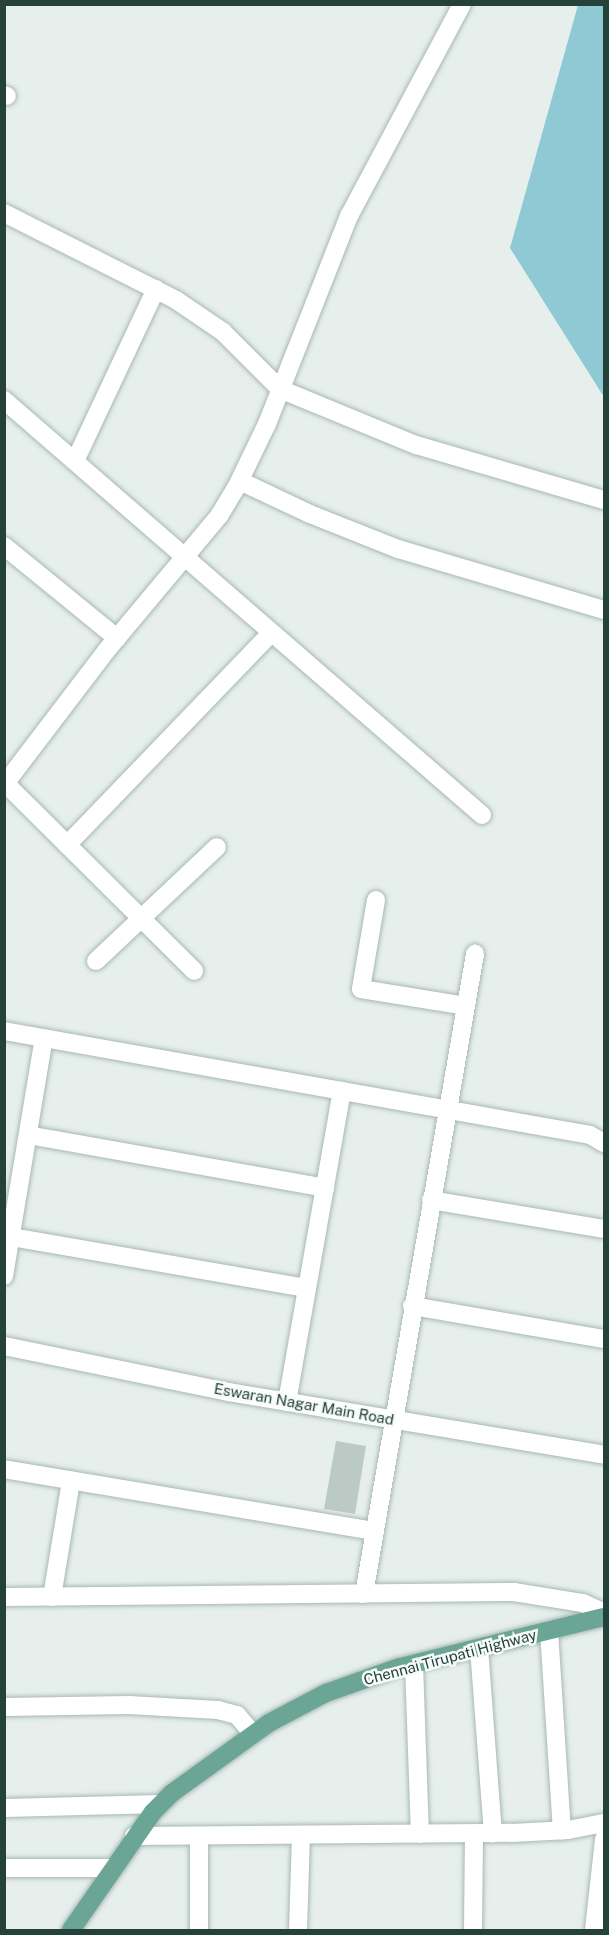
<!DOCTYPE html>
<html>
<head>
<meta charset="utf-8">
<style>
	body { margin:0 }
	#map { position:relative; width:609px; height:1935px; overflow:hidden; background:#e6efeb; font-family:"Public Sans",sans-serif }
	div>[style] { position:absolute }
	.water>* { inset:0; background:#8ec9d4 }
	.building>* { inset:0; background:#bbcac4 }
	.roads { filter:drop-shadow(0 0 2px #a8b8b2) drop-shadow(0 0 2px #a8b8b2) }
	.minor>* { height:18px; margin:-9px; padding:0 9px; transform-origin:9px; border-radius:9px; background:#fff }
	.major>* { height:18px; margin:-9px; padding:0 9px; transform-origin:9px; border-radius:9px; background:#6aa596 }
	span { translate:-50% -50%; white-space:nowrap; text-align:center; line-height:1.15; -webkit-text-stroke:5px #f7fbf9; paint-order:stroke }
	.street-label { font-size:15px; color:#24423a }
	.frame { position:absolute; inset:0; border:6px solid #24423a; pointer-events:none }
</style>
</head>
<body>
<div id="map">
	<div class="water">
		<div style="clip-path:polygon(578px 5px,604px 5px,604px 397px,510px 248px)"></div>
	</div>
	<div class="building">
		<div style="clip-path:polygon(336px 1441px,366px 1446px,355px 1514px,324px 1509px)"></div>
	</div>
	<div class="roads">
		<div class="minor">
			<div style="left:4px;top:95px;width:3px;rotate:18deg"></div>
			<div style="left:4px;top:213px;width:193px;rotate:26.8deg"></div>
			<div style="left:176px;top:300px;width:57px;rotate:34.2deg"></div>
			<div style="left:223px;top:332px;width:81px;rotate:45deg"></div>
			<div style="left:280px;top:389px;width:147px;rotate:22.4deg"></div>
			<div style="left:416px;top:445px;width:196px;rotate:16.3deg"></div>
			<div style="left:4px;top:400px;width:633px;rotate:40.96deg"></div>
			<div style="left:75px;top:461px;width:190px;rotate:-64.8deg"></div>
			<div style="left:240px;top:481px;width:77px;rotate:25.2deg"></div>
			<div style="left:310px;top:514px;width:95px;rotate:21.7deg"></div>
			<div style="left:398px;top:549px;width:215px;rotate:16.5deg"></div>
			<div style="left:4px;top:546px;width:146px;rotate:39.2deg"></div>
			<div style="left:4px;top:782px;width:268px;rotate:44.8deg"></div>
			<div style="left:4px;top:785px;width:168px;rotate:-52.7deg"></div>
			<div style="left:106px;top:651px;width:176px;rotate:-50.1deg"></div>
			<div style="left:219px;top:516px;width:33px;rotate:-59deg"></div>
			<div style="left:236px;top:488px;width:71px;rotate:-64.2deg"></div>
			<div style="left:267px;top:424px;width:224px;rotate:-68.5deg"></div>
			<div style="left:349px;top:216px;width:240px;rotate:-61.9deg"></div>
			<div style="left:67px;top:845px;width:294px;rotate:-46.1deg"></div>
			<div style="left:376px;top:900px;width:90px;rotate:99.6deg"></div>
			<div style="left:361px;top:989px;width:106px;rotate:9.2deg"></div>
			<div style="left:96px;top:961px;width:166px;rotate:-43.3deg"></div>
			<div style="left:4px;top:1031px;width:595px;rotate:10.06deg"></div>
			<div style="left:590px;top:1135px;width:16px;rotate:30deg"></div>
			<div style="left:28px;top:1135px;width:302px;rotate:10.1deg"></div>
			<div style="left:431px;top:1200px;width:175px;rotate:9.5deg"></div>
			<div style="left:11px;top:1237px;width:300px;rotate:9.8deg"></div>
			<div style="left:4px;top:1276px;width:241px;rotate:-80.5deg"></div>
			<div style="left:412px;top:1306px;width:195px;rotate:9.8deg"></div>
			<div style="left:4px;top:1346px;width:230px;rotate:11.6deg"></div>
			<div style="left:229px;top:1392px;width:380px;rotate:9.5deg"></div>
			<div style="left:287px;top:1402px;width:316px;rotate:-80deg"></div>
			<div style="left:4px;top:1469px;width:376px;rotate:9.5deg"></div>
			<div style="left:364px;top:1594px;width:650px;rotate:-80.16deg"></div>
			<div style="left:4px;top:1597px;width:510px;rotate:-0.56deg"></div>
			<div style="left:514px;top:1592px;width:70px;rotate:9.1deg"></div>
			<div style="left:583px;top:1603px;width:23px;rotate:25deg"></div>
			<div style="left:52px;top:1597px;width:118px;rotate:-80.7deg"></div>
			<div style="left:549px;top:1631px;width:200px;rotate:86.3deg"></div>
			<div style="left:479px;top:1648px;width:186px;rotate:85.7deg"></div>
			<div style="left:414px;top:1664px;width:170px;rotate:88deg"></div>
			<div style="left:4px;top:1707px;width:125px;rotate:-0.9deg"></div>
			<div style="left:129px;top:1705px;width:89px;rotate:3.2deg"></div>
			<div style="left:218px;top:1710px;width:20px;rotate:15deg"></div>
			<div style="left:237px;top:1715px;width:25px;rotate:50deg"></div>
			<div style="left:4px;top:1808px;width:157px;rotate:-1.5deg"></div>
			<div style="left:134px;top:1836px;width:378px;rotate:-0.5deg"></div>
			<div style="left:512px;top:1833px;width:56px;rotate:-3.1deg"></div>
			<div style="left:568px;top:1830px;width:37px;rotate:-11deg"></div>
			<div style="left:199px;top:1836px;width:94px;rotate:90deg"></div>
			<div style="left:4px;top:1868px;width:109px"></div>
			<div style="left:298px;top:1930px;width:95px;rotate:-88.2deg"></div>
			<div style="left:473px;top:1930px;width:96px;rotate:-89.4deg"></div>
			<div style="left:594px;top:1930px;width:92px;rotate:-83.7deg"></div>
		</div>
		<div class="major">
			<div style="left:71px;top:1930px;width:144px;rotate:-55.2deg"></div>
			<div style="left:153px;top:1812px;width:27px;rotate:-45deg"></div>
			<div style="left:172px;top:1793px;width:120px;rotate:-35.8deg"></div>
			<div style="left:269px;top:1723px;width:64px;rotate:-27.8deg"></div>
			<div style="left:326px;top:1693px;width:78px;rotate:-19.4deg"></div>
			<div style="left:400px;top:1667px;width:210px;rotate:-13.8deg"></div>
		</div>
	</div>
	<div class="street-label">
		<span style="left:304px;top:1404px;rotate:10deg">Eswaran Nagar Main Road</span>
		<span style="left:450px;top:1657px;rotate:-15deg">Chennai Tirupati Highway</span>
	</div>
	<div class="frame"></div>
</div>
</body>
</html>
